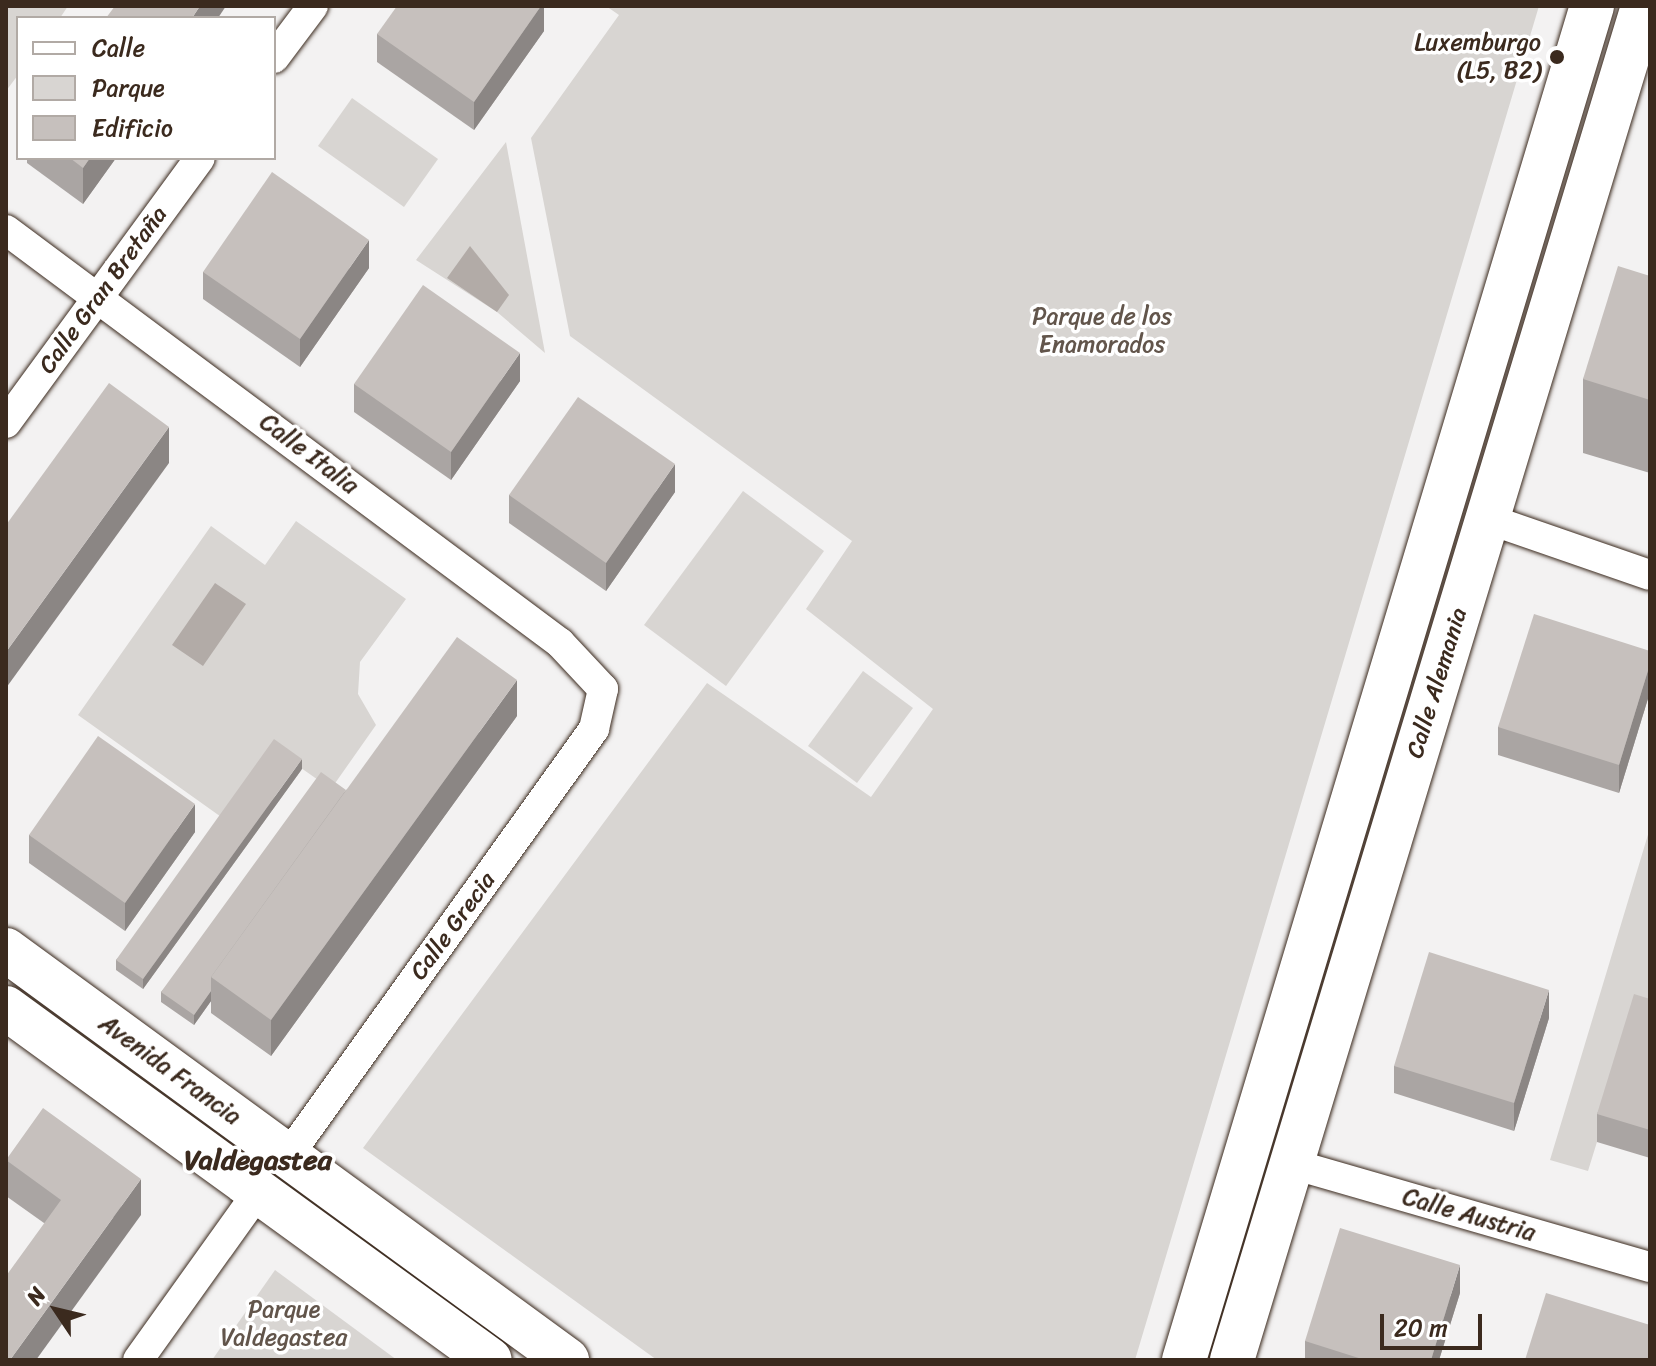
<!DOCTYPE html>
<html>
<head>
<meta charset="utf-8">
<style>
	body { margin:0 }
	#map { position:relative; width:1656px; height:1366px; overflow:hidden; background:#f3f2f2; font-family:Sriracha,sans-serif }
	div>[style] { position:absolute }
	.green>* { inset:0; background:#d8d5d2 }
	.water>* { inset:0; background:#b2aba7 }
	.roads { filter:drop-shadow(0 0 2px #3b2a1e) drop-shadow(0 0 2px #3b2a1e) }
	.minor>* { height:30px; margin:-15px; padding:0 15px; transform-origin:15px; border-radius:15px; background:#fff }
	.secondary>* { height:44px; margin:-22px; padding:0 22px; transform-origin:22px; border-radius:22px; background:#fff }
	.wall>* { inset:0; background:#aaa5a3 }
	.shaded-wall>* { inset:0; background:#8b8684 }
	.building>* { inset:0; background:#c6c0bd }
	.dots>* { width:22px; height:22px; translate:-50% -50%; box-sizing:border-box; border:4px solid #fff; border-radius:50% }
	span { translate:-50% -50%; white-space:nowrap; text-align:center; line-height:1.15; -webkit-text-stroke:7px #fff; paint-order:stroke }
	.poi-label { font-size:24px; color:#3b2a1e }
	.right { translate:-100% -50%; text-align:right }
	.street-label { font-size:24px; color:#3b2a1e }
	.park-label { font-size:24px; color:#62554b }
	.quarter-label { font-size:28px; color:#3b2a1e; font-weight:700 }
	.frame { position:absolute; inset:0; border:8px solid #3b2a1e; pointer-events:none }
	.legend { position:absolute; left:16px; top:16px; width:260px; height:144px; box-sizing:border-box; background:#fff; border:2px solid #b1aaa5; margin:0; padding:10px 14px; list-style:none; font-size:24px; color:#3b2a1e }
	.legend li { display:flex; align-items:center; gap:16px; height:40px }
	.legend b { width:40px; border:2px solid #b1aaa5 }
	.north { position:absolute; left:16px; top:1270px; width:80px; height:80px; -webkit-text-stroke:6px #fff; paint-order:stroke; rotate:305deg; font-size:22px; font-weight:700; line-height:32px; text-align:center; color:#3b2a1e }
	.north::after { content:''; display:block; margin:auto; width:28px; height:36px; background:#3b2a1e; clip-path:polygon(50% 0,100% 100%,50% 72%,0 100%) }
	.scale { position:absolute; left:1380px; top:1314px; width:102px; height:36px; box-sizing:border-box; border:4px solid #3b2a1e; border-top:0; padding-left:10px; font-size:24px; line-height:28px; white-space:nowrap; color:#3b2a1e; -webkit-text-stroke:6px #fff; paint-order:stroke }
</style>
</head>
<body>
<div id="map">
	<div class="green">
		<div style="clip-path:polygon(6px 6px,68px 6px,60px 18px,18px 18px,18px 75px,6px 91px)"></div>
		<div style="clip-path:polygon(606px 6px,1539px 6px,1135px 1360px,657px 1360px,363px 1148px,707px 683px,871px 797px,933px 709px,806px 609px,852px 541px,570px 336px,531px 138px,619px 15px)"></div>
		<div style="clip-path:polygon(352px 98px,438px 159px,404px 207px,318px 146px)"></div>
		<div style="clip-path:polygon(506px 142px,545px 353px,497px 312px,416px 260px)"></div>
		<div style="clip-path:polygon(743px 491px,824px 551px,726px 686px,644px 625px)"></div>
		<div style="clip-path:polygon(296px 521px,406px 599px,360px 662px,358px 694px,376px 725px,331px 789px,274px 749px,224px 819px,78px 715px,211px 526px,265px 565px)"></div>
		<div style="clip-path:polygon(863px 671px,913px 708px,857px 783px,808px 746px)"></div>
		<div style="clip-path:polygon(1650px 828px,1650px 1027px,1634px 1022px,1588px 1171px,1550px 1160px)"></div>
		<div style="clip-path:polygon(275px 1270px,397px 1360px,212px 1360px)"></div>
	</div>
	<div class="water">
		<div style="clip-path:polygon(470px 246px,509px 295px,497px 312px,447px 278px)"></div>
		<div style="clip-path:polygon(215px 583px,246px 604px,203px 666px,172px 645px)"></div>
	</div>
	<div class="roads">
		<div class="minor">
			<div style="left:274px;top:58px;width:65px;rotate:-53.1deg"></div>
			<div style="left:6px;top:230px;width:691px;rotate:36.7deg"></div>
			<div style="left:560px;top:643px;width:63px;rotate:46.9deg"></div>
			<div style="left:603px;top:689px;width:41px;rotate:102.7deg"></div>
			<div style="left:594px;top:729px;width:525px;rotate:125.63deg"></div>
			<div style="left:6px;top:423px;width:328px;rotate:-53.8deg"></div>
			<div style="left:1488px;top:519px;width:171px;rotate:19.1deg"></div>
			<div style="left:1289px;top:1163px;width:376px;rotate:16.1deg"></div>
			<div style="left:138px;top:1360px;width:208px;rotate:-54.4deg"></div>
		</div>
		<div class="secondary">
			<div style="left:6px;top:950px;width:695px;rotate:36.16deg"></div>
			<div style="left:6px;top:1008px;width:598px;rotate:36.03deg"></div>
			<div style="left:1184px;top:1360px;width:1414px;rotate:-73.23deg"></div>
			<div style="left:1232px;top:1360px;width:1415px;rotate:-73.11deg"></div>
		</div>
	</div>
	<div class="wall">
		<div style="clip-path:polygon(544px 6px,544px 31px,474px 130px,377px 62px,377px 34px)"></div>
		<div style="clip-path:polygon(27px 158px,116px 158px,83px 204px,27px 163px)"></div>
		<div style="clip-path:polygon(369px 268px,300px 367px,203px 299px,203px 272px)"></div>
		<div style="clip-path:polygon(1650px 276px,1650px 473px,1583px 453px,1583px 379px)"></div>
		<div style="clip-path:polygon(520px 381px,451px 480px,354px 412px,354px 384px)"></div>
		<div style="clip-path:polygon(675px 492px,606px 591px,509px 523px,509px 495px)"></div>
		<div style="clip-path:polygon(1650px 651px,1650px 692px,1619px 793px,1498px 755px,1498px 727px)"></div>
		<div style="clip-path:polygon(517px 716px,271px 1056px,211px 1013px,211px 1001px,194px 1025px,161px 1002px,161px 992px,346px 790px)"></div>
		<div style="clip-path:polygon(302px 769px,143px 989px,116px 970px,116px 960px)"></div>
		<div style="clip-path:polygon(195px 832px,125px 931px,29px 863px,29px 835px)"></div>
		<div style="clip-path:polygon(1650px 999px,1650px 1158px,1597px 1142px,1597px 1114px)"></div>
		<div style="clip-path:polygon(1549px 1018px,1514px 1131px,1394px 1093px,1394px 1066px)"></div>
		<div style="clip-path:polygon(6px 1160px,141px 1215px,44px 1223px,6px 1196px)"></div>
		<div style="clip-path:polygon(1460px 1293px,1439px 1360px,1305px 1360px,1305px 1341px)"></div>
	</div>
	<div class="shaded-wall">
		<div style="clip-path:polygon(200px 6px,226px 6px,218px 18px,192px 18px)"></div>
		<div style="clip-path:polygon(541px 6px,544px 6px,544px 31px,474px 130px,474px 102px)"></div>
		<div style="clip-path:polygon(90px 158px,116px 158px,83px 204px,83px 168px)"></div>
		<div style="clip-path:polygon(369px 240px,369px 268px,300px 367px,300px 339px)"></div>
		<div style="clip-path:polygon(520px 353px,520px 381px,451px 480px,451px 452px)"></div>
		<div style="clip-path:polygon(169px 427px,169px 463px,6px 688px,6px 652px)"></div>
		<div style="clip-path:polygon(675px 464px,675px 492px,606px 591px,606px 563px)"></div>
		<div style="clip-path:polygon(1650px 664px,1650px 692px,1619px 793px,1619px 765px)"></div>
		<div style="clip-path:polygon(517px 680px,517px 716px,271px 1056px,271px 1020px)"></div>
		<div style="clip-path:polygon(302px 759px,302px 769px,143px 989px,143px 979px)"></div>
		<div style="clip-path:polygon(195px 804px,195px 832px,125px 931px,125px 903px)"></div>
		<div style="clip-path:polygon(1549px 990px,1549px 1018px,1514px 1131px,1514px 1103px)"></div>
		<div style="clip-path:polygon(211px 991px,211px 1001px,194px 1025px,194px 1015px)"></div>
		<div style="clip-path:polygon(141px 1179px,141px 1215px,36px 1360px,10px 1360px)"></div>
		<div style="clip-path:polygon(1460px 1265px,1460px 1293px,1439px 1360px,1431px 1360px)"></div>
	</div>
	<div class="building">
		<div style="clip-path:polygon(115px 6px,200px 6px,192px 18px,106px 18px)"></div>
		<div style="clip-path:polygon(397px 6px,541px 6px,474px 102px,377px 34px)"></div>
		<div style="clip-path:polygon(70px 158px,90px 158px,83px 168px)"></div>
		<div style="clip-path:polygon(272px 172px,369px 240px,300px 339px,203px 272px)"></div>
		<div style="clip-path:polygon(1618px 266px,1650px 276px,1650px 400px,1583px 379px)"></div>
		<div style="clip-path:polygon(423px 285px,520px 353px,451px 452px,354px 384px)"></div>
		<div style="clip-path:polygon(109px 383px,169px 427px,6px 652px,6px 525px)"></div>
		<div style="clip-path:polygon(578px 397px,675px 464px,606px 563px,509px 495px)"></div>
		<div style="clip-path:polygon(1534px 614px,1650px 651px,1650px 664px,1619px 765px,1498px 727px)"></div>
		<div style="clip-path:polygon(457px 637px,517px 680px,271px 1020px,211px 977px)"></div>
		<div style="clip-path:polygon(98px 736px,195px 804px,125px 903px,29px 835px)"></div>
		<div style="clip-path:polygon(274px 739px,302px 759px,143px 979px,116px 960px)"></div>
		<div style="clip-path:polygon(321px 772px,346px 790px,211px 977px,211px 991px,194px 1015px,161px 992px)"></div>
		<div style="clip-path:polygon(1429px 952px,1549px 990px,1514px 1103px,1394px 1066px)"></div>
		<div style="clip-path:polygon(1634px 994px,1650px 999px,1650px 1130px,1597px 1114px)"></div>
		<div style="clip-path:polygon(43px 1108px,141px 1179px,10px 1360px,6px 1360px,6px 1276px,61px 1200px,6px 1160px)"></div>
		<div style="clip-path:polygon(1340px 1228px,1460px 1265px,1431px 1360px,1365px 1360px,1305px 1341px)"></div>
		<div style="clip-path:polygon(1546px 1293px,1650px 1325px,1650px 1360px,1525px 1360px)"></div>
	</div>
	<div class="dots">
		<div style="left:1557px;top:57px;background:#3b2a1e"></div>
	</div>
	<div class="poi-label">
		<span class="right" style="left:1541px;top:57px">Luxemburgo<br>(L5, B2)</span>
	</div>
	<div class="street-label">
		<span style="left:103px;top:290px;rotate:-54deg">Calle Gran Bretaña</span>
		<span style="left:309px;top:454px;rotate:37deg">Calle Italia</span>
		<span style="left:1437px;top:683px;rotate:-73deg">Calle Alemania</span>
		<span style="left:453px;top:926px;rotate:-54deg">Calle Grecia</span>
		<span style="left:170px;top:1070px;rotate:36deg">Avenida Francia</span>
		<span style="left:1469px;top:1215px;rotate:16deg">Calle Austria</span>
	</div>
	<div class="park-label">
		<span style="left:1102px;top:331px">Parque de los<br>Enamorados</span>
		<span style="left:284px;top:1324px">Parque<br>Valdegastea</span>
	</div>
	<div class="quarter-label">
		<span style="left:258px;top:1160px">Valdegastea</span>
	</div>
	<div class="frame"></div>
	<ul class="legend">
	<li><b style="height:10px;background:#fff"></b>Calle</li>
	<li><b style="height:22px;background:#d8d5d2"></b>Parque</li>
	<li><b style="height:22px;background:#c6c0bd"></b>Edificio</li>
	</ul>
	<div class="north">N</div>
	<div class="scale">20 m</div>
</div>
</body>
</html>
